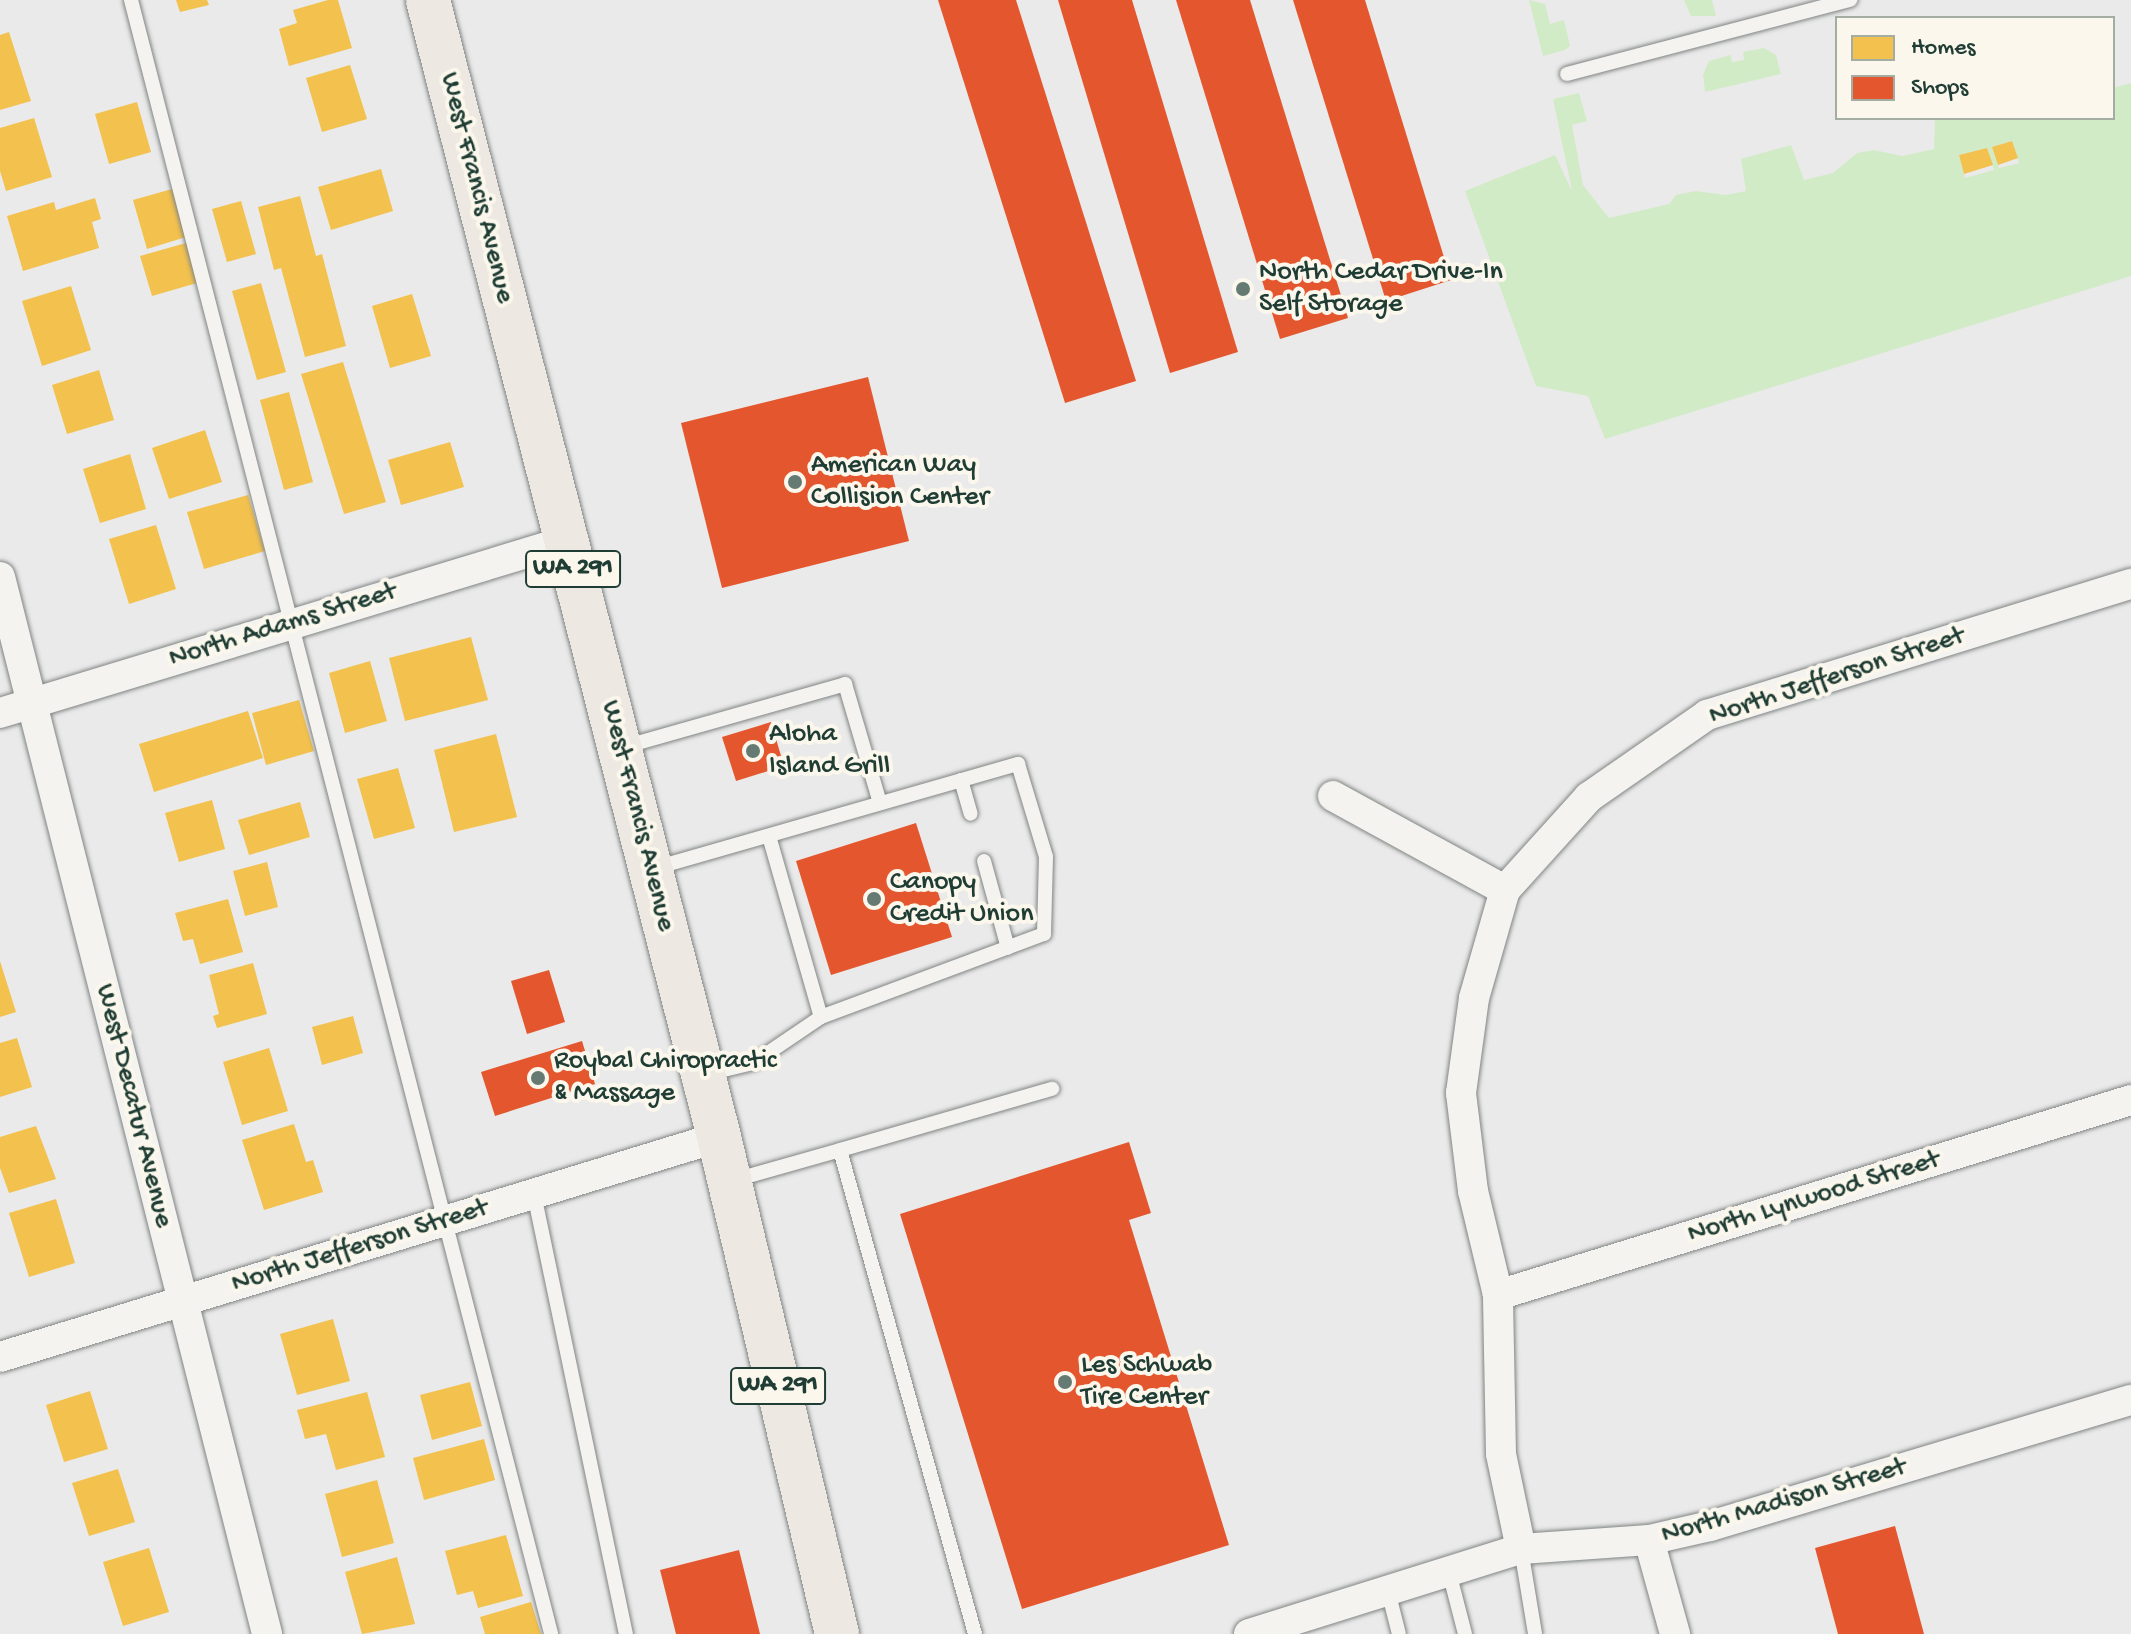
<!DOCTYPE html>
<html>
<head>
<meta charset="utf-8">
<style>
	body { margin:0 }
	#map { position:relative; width:2131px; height:1634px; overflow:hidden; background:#eaeaea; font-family:"Gochi Hand",sans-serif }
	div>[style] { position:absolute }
	.green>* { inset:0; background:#d2ebc7 }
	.homes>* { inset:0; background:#f2c14e }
	.shops>* { inset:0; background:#e4572e }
	.roads { filter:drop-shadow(0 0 2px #808584) drop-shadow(0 0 2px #808584) }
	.service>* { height:14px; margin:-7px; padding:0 7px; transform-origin:7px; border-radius:7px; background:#f4f3f0 }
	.minor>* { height:30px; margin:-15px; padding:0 15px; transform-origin:15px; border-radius:15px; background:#f4f3f0 }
	.primary>* { height:44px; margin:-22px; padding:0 22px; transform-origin:22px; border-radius:22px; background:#ede9e2 }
	.dots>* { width:22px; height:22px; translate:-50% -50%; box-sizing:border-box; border:4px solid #fbf7ec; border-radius:50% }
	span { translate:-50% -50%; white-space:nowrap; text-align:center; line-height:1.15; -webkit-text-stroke:8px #fbf7ec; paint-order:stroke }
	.shield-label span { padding:2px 6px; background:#fbf7ec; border:2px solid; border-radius:6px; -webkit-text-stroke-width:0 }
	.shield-label { font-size:26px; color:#1f3d34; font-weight:700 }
	.street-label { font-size:28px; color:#1f3d34 }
	.poi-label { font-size:28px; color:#1f3d34 }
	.left { translate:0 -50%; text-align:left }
	.legend { position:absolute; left:1835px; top:16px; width:280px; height:104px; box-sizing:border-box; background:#fbf7ec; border:2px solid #a3ada2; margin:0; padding:10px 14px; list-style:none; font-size:24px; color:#1f3d34 }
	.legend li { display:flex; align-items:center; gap:16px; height:40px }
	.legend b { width:40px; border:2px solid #a3ada2 }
</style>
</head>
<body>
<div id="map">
	<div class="green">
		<div style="clip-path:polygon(1529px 0,1545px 4px,1550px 24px,1564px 20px,1570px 46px,1565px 50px,1543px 56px)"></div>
		<div style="clip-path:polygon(1684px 0,1712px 0,1716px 16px,1691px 16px)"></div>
		<div style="clip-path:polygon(1764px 48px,1776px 55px,1781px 74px,1705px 92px,1703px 75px,1709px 61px,1731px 55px,1732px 62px,1744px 60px,1743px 52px)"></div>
		<div style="clip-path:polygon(evenodd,2131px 83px,2131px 276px,1605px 439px,1588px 396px,1536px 386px,1465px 191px,1555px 155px,1572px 191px,1553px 99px,1579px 93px,1587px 121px,1572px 125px,1583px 185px,1609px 218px,1669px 204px,1676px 195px,1696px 191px,1726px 195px,1746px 191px,1741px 159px,1791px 145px,1804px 180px,1833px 173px,1857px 153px,1874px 150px,1902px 156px,1934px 149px,1935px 118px,2113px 118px,2113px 88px,2131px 83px,2012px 141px,2019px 163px,1999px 168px,1992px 147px,2012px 141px,2131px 83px,1987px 148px,1994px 170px,1965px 178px,1959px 155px,1987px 148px)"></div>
	</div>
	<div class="homes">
		<div style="clip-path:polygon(176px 0,207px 0,209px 5px,180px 12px)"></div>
		<div style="clip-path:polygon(328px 0,338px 0,352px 48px,289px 66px,279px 29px,297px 23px,293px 10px)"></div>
		<div style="clip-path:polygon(9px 32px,31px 101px,0 110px,0 35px)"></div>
		<div style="clip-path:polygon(350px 65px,367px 119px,322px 132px,306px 78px)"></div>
		<div style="clip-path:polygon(137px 102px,151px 152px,109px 164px,95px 114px)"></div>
		<div style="clip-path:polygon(34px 118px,52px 177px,6px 191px,0 171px,0 128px)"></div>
		<div style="clip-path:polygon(2012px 141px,2018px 158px,1998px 165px,1992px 147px)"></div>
		<div style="clip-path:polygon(1987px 148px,1993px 165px,1964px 174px,1959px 155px)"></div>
		<div style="clip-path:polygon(381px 169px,393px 211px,331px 230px,318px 187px)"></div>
		<div style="clip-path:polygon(172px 189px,186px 237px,147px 249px,133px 200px)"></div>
		<div style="clip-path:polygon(300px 196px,316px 256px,322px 254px,346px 346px,305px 357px,281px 268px,274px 270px,258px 207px)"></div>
		<div style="clip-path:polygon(95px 198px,101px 219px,92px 222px,99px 248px,23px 271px,7px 216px,54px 202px,56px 210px)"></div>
		<div style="clip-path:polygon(241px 201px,256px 254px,227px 262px,212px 209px)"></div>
		<div style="clip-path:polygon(186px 243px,197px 283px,152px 296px,140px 256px)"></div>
		<div style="clip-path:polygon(261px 283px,286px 372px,257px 380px,232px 291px)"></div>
		<div style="clip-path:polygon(71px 286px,91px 350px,42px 366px,22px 301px)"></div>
		<div style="clip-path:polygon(412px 294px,431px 356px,390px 368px,372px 306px)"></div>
		<div style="clip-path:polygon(343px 362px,386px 502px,344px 514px,301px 374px)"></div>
		<div style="clip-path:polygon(99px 370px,114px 420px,67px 434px,52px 385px)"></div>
		<div style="clip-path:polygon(289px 392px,313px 482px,284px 490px,260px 400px)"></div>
		<div style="clip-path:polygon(205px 430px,222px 482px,169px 499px,152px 448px)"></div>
		<div style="clip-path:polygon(450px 442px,464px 487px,401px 505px,388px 460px)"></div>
		<div style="clip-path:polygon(130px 454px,146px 509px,100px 523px,83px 469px)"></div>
		<div style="clip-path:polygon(248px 495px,265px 551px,204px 569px,187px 512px)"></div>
		<div style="clip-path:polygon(156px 525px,176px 589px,129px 604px,109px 539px)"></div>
		<div style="clip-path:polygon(471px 637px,488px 700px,405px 721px,389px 658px)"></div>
		<div style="clip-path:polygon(370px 661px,387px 721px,345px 733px,329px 673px)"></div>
		<div style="clip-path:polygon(299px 700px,314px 751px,266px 765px,252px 713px)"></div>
		<div style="clip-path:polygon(248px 711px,263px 758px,154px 792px,139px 744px)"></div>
		<div style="clip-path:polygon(496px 734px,517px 817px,454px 832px,434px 750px)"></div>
		<div style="clip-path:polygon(398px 768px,415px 828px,374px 839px,357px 779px)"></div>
		<div style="clip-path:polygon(212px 800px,225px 849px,179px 862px,165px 813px)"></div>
		<div style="clip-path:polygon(300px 802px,310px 837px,249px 855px,238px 820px)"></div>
		<div style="clip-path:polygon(267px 862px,278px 907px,245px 916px,233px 871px)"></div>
		<div style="clip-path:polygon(228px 899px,243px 952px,200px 964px,193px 939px,183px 941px,175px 913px)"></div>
		<div style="clip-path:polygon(0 961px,16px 1012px,0 1017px)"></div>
		<div style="clip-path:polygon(253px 963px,267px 1014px,217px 1028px,213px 1016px,219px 1014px,209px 975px)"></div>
		<div style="clip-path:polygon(353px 1016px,363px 1053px,322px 1065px,312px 1027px)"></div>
		<div style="clip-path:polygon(17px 1038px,32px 1087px,0 1097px,0 1043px)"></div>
		<div style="clip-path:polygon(269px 1048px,288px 1111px,242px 1125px,223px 1062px)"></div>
		<div style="clip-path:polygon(294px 1124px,306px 1162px,313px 1160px,323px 1192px,264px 1210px,242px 1140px)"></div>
		<div style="clip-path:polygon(36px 1126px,56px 1179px,9px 1193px,0 1168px,0 1137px)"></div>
		<div style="clip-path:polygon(56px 1199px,75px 1263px,29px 1277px,9px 1213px)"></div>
		<div style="clip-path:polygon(333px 1319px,350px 1381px,297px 1395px,280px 1334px)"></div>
		<div style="clip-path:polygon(470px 1382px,482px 1426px,432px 1440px,420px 1395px)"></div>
		<div style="clip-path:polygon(90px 1391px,108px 1449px,64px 1462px,46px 1405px)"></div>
		<div style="clip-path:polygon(367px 1392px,385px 1457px,336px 1470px,326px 1434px,305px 1439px,297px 1410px)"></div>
		<div style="clip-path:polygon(484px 1439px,495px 1480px,424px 1500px,413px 1458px)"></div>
		<div style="clip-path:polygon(118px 1469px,135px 1522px,89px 1536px,72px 1483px)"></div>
		<div style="clip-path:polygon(377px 1480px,394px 1543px,342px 1557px,325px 1494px)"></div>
		<div style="clip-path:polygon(506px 1535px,523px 1596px,478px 1608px,473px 1591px,457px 1595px,445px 1551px)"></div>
		<div style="clip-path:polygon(149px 1548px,169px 1612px,123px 1626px,103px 1562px)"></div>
		<div style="clip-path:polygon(397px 1557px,415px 1624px,362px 1634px,345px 1572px)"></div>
		<div style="clip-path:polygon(531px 1602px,541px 1634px,485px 1634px,480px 1617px)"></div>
	</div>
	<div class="shops">
		<div style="clip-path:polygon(938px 0,1016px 0,1136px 381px,1065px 403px)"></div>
		<div style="clip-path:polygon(1058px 0,1132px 0,1238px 352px,1170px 373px)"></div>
		<div style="clip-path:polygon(1176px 0,1250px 0,1348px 318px,1280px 339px)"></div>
		<div style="clip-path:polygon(1293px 0,1365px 0,1451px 280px,1386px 301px)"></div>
		<div style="clip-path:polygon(868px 377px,909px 541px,722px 588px,681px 423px)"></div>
		<div style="clip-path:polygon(771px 722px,784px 766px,736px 781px,722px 737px)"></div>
		<div style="clip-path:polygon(916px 823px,952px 937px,831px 975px,796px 861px)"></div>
		<div style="clip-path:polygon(549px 970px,565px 1022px,527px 1034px,511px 981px)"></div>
		<div style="clip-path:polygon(582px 1041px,595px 1084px,495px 1116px,481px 1072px)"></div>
		<div style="clip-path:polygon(1129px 1142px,1151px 1213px,1129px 1220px,1229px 1545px,1022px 1609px,900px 1214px)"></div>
		<div style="clip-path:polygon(1895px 1526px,1924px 1634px,1838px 1634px,1815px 1548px)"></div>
		<div style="clip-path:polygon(739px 1550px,760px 1634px,676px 1634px,660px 1570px)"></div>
	</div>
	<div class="roads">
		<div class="service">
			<div style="left:131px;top:0;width:1687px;rotate:75.58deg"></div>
			<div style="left:1567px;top:74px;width:293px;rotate:-14.7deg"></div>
			<div style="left:623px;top:747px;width:231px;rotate:-15.8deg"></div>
			<div style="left:845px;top:684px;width:124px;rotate:73.6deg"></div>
			<div style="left:961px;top:780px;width:35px;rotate:74deg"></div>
			<div style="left:769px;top:836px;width:188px;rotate:74deg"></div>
			<div style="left:984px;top:861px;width:90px;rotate:74.6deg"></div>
			<div style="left:655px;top:868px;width:378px;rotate:-16deg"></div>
			<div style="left:1018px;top:764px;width:97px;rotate:73.2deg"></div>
			<div style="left:1046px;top:857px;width:77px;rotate:91.5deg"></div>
			<div style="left:1044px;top:934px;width:238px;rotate:159.6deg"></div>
			<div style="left:821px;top:1017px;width:82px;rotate:145.9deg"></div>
			<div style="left:753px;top:1063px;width:47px;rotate:166.6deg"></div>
			<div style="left:734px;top:1180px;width:110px;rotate:-15.8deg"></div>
			<div style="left:534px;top:1194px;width:450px;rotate:78.2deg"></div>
			<div style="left:1521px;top:1549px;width:86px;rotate:80.6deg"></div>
			<div style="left:1449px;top:1572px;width:64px;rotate:75.5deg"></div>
			<div style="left:1388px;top:1591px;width:44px;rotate:75.7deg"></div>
			<div style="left:975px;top:1634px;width:502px;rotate:-105.59deg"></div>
			<div style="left:840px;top:1150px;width:221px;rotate:-16.1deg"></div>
		</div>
		<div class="minor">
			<div style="left:0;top:577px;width:1090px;rotate:75.82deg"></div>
			<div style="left:0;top:713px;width:592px;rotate:-16.9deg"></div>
			<div style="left:1333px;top:796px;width:196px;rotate:28.7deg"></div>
			<div style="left:1498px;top:1295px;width:662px;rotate:-17.12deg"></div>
			<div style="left:0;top:1357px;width:752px;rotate:-17.01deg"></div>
			<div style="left:1649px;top:1540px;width:98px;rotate:74.5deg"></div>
			<div style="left:1521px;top:1549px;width:97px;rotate:-101.9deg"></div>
			<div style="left:1501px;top:1454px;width:159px;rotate:-91.1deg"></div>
			<div style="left:1498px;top:1295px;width:107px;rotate:-103.5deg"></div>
			<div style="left:1473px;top:1191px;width:99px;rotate:-97deg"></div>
			<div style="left:1461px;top:1093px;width:96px;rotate:-82.2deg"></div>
			<div style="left:1474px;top:998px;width:112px;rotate:-74deg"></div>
			<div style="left:1505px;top:890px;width:125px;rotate:-47.9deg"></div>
			<div style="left:1589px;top:797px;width:144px;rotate:-34.8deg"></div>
			<div style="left:1707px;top:715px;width:444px;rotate:-17.2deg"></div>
			<div style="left:1249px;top:1634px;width:285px;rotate:-17.4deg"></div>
			<div style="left:1521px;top:1549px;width:128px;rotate:-4deg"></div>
			<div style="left:1649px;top:1540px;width:63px;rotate:-12.9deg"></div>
			<div style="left:1710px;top:1526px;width:439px;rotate:-16.7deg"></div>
		</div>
		<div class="primary">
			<div style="left:428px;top:0;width:1174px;rotate:75.64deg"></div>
			<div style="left:719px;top:1137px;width:511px;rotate:76.64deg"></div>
		</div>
	</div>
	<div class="dots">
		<div style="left:1243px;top:289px;background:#667a74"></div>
		<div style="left:795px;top:482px;background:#667a74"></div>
		<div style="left:753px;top:751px;background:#667a74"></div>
		<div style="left:874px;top:899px;background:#667a74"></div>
		<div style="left:538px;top:1078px;background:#667a74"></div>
		<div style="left:1065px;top:1382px;background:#667a74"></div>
	</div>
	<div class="shield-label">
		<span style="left:573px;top:569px">WA 291</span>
		<span style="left:778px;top:1386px">WA 291</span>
	</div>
	<div class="street-label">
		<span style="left:476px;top:188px;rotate:76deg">West Francis Avenue</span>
		<span style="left:283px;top:626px;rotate:-17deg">North Adams Street</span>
		<span style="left:1837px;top:677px;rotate:-18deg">North Jefferson Street</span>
		<span style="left:637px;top:816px;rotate:76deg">West Francis Avenue</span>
		<span style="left:133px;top:1106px;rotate:76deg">West Decatur Avenue</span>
		<span style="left:1814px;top:1198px;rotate:-17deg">North Lynwood Street</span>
		<span style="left:360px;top:1247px;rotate:-17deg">North Jefferson Street</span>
		<span style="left:1784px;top:1502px;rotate:-16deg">North Madison Street</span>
	</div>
	<div class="poi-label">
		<span class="left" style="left:1259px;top:289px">North Cedar Drive-In<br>Self Storage</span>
		<span class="left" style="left:811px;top:482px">American Way<br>Collision Center</span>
		<span class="left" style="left:769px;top:751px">Aloha<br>Island Grill</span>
		<span class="left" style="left:890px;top:899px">Canopy<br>Credit Union</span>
		<span class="left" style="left:554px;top:1078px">Roybal Chiropractic<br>&amp; Massage</span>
		<span class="left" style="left:1081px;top:1382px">Les Schwab<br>Tire Center</span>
	</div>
	<ul class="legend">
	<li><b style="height:22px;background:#f2c14e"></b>Homes</li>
	<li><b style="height:22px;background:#e4572e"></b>Shops</li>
	</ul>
</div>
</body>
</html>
